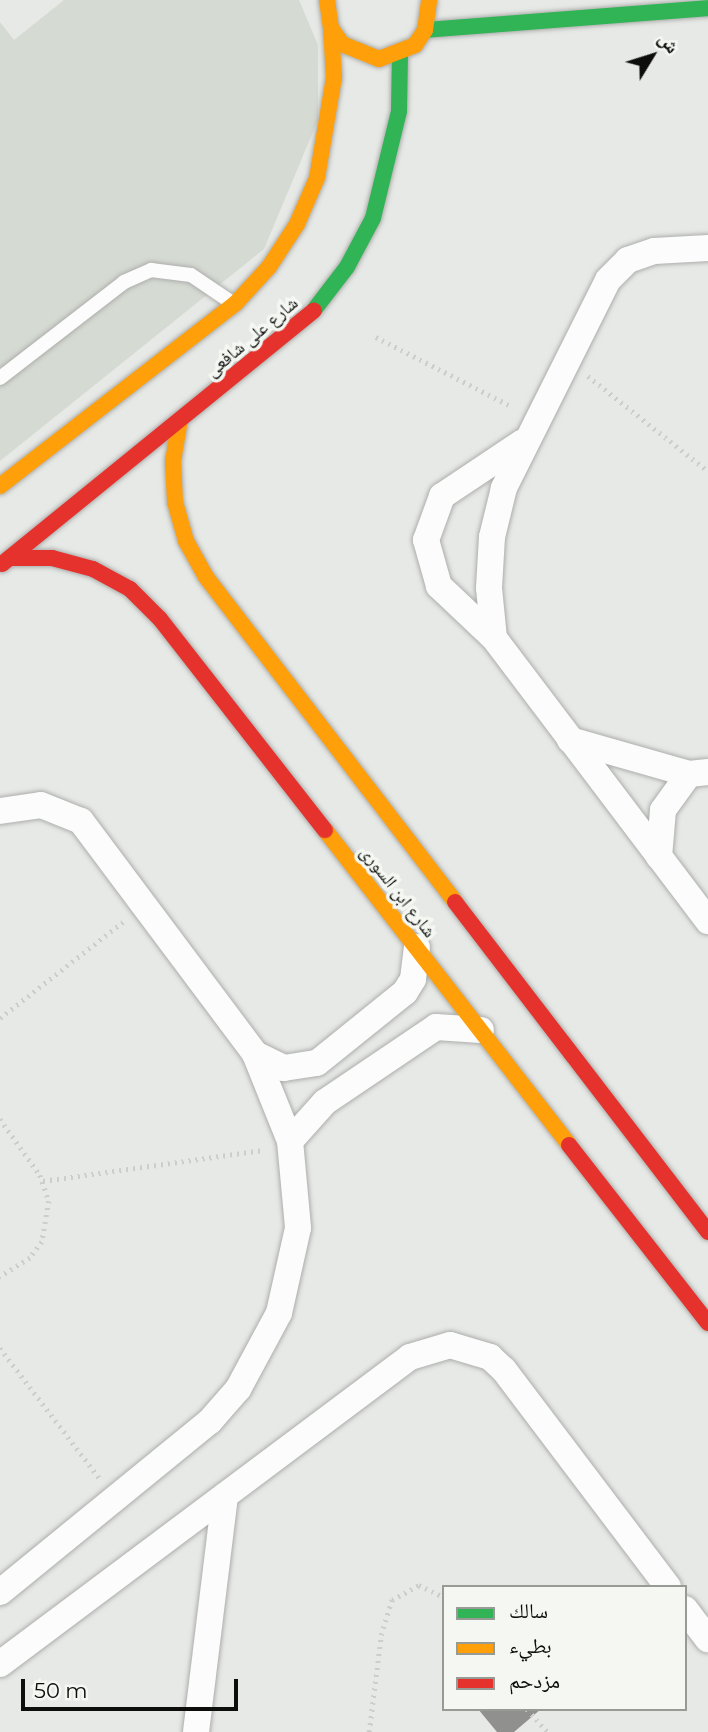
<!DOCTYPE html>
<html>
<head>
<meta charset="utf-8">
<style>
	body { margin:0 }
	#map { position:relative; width:708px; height:1732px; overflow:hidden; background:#e7e9e6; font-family:Montserrat,"Noto Naskh Arabic",sans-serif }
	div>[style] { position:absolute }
	.built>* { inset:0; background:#d5dad2 }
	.building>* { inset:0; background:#90918f }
	.path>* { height:4.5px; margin-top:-2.25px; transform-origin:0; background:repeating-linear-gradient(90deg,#cdcdcc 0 2px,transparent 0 7px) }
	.roads { filter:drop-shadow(0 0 2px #adaeac) drop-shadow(0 0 2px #adaeac) }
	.lane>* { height:14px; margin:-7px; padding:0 7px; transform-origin:7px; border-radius:7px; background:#fbfcfb }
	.street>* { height:26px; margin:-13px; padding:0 13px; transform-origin:13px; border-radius:13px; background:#fbfcfb }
	.fast>* { height:16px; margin:-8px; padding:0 8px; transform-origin:8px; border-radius:8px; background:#30b455 }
	.slow>* { height:16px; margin:-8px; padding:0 8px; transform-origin:8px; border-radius:8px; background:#ff9f0a }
	.jam>* { height:16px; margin:-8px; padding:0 8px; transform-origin:8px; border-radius:8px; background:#e5322d }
	span { translate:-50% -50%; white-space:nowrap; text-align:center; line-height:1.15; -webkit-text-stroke:7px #f4f7f2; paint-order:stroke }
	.street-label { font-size:18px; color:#0d0e0c }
	.legend { position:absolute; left:442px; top:1585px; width:245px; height:126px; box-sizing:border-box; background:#f4f7f2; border:2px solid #989a96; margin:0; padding:9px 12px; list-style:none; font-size:21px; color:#0d0e0c }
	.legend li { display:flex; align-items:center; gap:14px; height:35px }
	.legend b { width:35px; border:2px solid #989a96 }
	.north { position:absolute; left:617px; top:21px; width:70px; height:70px; -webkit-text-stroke:5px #f4f7f2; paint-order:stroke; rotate:52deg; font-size:19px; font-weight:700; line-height:28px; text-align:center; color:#0d0e0c }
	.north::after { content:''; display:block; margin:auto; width:24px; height:32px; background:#0d0e0c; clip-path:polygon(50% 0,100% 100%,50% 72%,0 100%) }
	.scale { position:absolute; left:21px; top:1679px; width:217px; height:32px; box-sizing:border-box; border:4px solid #0d0e0c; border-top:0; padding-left:9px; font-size:21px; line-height:24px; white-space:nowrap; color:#0d0e0c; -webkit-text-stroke:5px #f4f7f2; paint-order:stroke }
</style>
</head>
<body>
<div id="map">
	<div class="built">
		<div style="clip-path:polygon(64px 0,299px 0,318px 45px,318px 120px,264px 249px,0 461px,0 22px,14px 40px)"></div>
	</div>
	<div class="building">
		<div style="clip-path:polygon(478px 1709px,541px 1709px,514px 1732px,497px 1732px)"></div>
	</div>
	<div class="path">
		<div style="left:376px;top:337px;width:154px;rotate:27.1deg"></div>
		<div style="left:588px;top:376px;width:153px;rotate:38.4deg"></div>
		<div style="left:0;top:1018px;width:156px;rotate:-38deg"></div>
		<div style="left:0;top:1119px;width:69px;rotate:54.5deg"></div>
		<div style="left:40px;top:1175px;width:28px;rotate:71deg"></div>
		<div style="left:49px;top:1201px;width:42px;rotate:99.7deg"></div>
		<div style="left:42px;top:1242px;width:20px;rotate:127deg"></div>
		<div style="left:30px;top:1258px;width:36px;rotate:148deg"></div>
		<div style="left:43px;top:1181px;width:223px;rotate:-8deg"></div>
		<div style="left:0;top:1348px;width:165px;rotate:52.6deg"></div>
		<div style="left:527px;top:1709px;width:31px;rotate:48deg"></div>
		<div style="left:369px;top:1732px;width:98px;rotate:-82.9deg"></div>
		<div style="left:381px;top:1635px;width:37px;rotate:-73deg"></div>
		<div style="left:392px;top:1600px;width:31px;rotate:-29deg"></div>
		<div style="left:419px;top:1585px;width:28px;rotate:26deg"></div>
	</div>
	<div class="roads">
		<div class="lane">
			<div style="left:0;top:378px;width:157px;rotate:-37.7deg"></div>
			<div style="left:124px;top:282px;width:30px;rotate:-24deg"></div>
			<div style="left:151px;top:270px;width:40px;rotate:7.1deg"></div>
			<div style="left:191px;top:275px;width:52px;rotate:34deg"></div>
		</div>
		<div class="street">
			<div style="left:708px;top:248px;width:54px;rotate:176.8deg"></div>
			<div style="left:654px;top:251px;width:28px;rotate:161deg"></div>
			<div style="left:628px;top:260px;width:28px;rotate:135deg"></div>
			<div style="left:608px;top:280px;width:233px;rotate:116.6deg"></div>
			<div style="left:504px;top:488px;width:50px;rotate:103.8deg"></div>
			<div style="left:492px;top:537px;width:51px;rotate:93.4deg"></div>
			<div style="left:489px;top:588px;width:50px;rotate:84.3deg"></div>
			<div style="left:494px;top:638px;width:355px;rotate:52.9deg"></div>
			<div style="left:494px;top:638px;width:76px;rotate:-136.6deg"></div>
			<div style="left:439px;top:586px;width:48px;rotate:-105.8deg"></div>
			<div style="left:426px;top:540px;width:47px;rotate:-70deg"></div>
			<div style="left:442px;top:496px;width:97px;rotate:-33.7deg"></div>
			<div style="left:570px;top:740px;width:124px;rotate:15.9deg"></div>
			<div style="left:689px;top:774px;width:19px;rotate:-6deg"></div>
			<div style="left:0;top:811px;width:41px;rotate:-8.3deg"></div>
			<div style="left:41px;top:805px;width:43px;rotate:21.8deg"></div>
			<div style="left:81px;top:821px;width:291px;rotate:53.2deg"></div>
			<div style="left:255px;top:1054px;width:94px;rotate:68.1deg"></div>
			<div style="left:290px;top:1141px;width:87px;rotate:84.7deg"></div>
			<div style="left:298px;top:1228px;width:87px;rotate:102.6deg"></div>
			<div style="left:279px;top:1313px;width:86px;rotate:118.3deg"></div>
			<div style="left:238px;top:1389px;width:43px;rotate:131.2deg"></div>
			<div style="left:210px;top:1421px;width:271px;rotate:140.8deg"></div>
			<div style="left:659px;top:857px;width:47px;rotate:-85.1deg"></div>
			<div style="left:663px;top:810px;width:44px;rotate:-54.2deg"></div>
			<div style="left:255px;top:1054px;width:32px;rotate:26deg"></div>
			<div style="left:284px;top:1068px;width:33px;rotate:-9deg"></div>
			<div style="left:317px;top:1063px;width:113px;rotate:-38.9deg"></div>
			<div style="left:405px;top:992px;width:15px;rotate:-58deg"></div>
			<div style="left:413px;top:979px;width:32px;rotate:-83deg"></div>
			<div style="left:290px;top:1141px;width:52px;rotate:-48.1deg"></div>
			<div style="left:325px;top:1102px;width:134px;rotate:-34deg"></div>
			<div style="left:436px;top:1027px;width:45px;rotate:3.8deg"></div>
			<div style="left:685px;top:1609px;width:38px;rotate:53deg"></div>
			<div style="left:0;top:1664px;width:512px;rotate:-36.83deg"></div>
			<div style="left:410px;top:1357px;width:42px;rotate:-16.7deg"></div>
			<div style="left:450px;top:1345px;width:42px;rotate:16.7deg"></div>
			<div style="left:490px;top:1357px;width:19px;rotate:43deg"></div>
			<div style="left:504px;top:1370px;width:272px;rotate:52.9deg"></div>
			<div style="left:196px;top:1732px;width:238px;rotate:-83deg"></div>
		</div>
		<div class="fast">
			<div style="left:425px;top:30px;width:284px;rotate:-4.4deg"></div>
			<div style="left:314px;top:310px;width:54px;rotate:-52.5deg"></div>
			<div style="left:347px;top:267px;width:55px;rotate:-62deg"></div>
			<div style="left:373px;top:218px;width:110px;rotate:-76.3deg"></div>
			<div style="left:399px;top:111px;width:56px;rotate:-89deg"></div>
		</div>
		<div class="slow">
			<div style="left:327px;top:0;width:28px;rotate:82deg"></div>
			<div style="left:331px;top:28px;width:19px;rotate:55deg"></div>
			<div style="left:342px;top:44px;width:40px;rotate:22deg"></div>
			<div style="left:379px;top:59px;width:39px;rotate:-21deg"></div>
			<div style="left:415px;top:45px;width:18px;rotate:-56deg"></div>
			<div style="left:425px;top:30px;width:30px;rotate:-82deg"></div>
			<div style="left:180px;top:420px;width:42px;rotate:99.7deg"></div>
			<div style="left:173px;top:461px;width:41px;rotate:87.2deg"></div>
			<div style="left:175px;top:502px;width:41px;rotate:74.2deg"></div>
			<div style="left:186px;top:541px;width:41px;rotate:60.9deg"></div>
			<div style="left:206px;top:577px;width:409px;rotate:52.5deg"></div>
			<div style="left:0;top:486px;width:297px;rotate:-37.8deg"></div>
			<div style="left:235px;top:304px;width:50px;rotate:-47.4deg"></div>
			<div style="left:269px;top:267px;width:51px;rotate:-56.9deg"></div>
			<div style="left:297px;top:224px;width:50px;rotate:-66.5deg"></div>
			<div style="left:317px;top:178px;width:101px;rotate:-80.4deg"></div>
			<div style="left:334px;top:78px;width:50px;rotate:-93.4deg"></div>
			<div style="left:325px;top:830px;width:398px;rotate:52.2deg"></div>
		</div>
		<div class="jam">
			<div style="left:10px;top:558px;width:42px"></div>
			<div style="left:52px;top:558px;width:42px;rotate:15deg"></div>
			<div style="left:93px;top:569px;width:42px;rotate:28.4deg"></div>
			<div style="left:130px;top:589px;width:42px;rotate:45deg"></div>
			<div style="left:160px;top:619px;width:268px;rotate:52deg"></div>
			<div style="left:2px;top:564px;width:402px;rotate:-39.1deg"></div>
			<div style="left:455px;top:902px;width:416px;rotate:52.5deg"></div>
			<div style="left:569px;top:1145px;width:226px;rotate:52deg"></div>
		</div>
	</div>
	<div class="street-label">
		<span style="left:252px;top:337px;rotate:-40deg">شارع على شافعى</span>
		<span style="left:398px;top:892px;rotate:52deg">شارع ابن السورى</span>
	</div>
	<ul class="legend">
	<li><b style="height:9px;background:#30b455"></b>سالك</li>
	<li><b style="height:9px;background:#ff9f0a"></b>بطيء</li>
	<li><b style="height:9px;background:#e5322d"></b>مزدحم</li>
	</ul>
	<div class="north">ش</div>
	<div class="scale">50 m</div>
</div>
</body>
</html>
